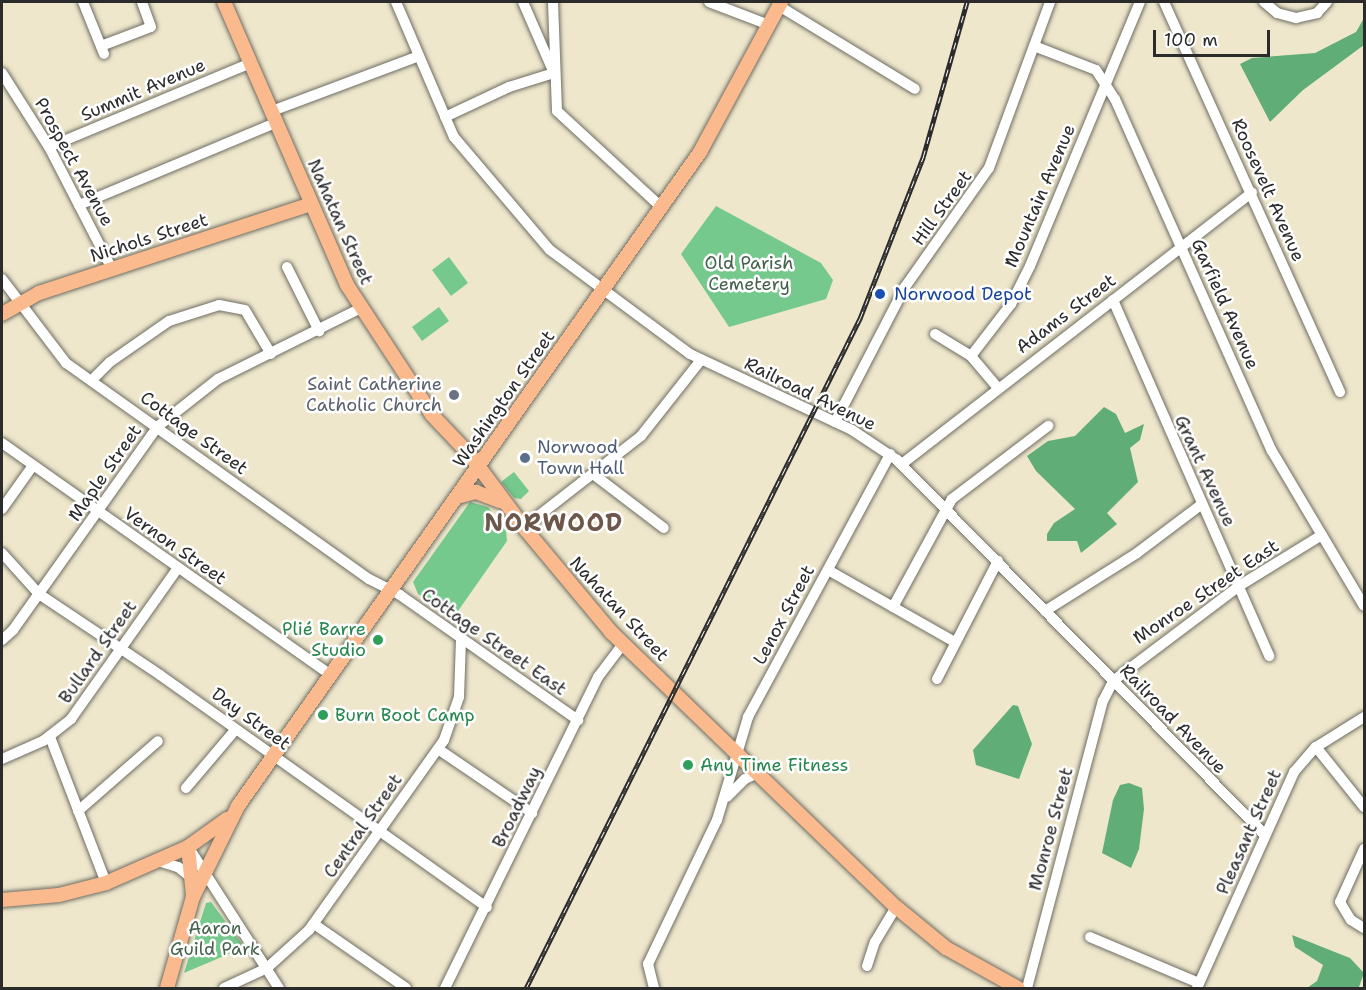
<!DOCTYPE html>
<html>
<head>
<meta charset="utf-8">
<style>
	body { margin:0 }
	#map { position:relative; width:1366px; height:990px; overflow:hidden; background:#eee7cc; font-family:"Shantell Sans",sans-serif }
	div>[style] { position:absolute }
	.green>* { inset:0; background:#75c98c }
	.forest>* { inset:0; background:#60ad78 }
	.roads { filter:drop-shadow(0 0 2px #6f6d63) drop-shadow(0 0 2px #6f6d63) }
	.minor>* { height:10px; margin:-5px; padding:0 5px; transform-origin:5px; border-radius:5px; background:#fff }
	.major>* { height:14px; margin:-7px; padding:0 7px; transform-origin:7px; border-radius:7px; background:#fbba8d }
	.rail>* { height:4.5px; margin-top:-2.25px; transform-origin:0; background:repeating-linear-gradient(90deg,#fff 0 7px,#2b2b2b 0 14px); box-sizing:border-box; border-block:2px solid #2b2b2b }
	.dots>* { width:16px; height:16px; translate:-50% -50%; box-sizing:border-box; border:3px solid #fff; border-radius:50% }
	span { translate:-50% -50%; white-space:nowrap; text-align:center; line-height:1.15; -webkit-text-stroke:5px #fff; paint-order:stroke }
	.street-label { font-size:18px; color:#2b2b2b }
	.park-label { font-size:18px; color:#45624d }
	.transit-label { font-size:18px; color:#164399 }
	.left { translate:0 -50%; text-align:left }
	.worship-label { font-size:18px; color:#5b616d }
	.right { translate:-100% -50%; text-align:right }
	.service-label { font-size:18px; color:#4e5e75 }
	.leisure-label { font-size:18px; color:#27864d }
	.district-label { font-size:24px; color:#6d574a; font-weight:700; letter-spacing:1.5px }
	.frame { position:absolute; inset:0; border:3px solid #2b2b2b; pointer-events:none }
	.scale { position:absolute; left:1153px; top:30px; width:117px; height:27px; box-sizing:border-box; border:3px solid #2b2b2b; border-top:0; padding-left:8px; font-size:18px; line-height:21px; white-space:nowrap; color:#2b2b2b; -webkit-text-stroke:4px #fff; paint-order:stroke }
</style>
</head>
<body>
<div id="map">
	<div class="green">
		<div style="clip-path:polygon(716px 206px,821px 263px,833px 280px,826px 299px,729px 327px,681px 254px)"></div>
		<div style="clip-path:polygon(449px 257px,468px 283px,451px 296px,432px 270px)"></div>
		<div style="clip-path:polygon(439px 307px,449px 321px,422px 341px,412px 327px)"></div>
		<div style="clip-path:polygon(514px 472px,529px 491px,521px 499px,514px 498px,501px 482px)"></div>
		<div style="clip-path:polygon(470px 502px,488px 507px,506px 531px,507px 541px,458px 611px,449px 615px,418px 594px,413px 582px)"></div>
		<div style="clip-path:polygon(211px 902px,248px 952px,238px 950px,184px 973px,206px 903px)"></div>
	</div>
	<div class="forest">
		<div style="clip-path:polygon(1364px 18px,1364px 45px,1303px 90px,1270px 122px,1240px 64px,1252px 58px,1315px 53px,1356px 32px)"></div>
		<div style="clip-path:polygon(1104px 407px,1116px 414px,1125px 433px,1144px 424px,1140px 440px,1130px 448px,1138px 482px,1107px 513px,1117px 524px,1081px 553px,1077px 541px,1047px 541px,1047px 534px,1054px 523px,1075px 509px,1036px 471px,1027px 456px,1048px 441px,1075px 436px)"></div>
		<div style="clip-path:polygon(1013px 705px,1018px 706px,1032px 744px,1019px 779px,976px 765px,973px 750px)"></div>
		<div style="clip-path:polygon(1129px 783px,1142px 788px,1144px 809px,1139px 849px,1131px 868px,1102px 853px,1113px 800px,1120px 785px)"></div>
		<div style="clip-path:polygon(1292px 935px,1350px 958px,1364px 973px,1359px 987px,1307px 988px,1317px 981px,1323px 965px,1295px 947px)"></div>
	</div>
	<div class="roads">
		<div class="minor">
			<div style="left:83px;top:2px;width:56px;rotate:68deg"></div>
			<div style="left:396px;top:2px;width:147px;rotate:66.8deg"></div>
			<div style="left:454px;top:137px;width:148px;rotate:49.7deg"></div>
			<div style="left:550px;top:250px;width:174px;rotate:36.6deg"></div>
			<div style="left:690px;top:354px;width:179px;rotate:25.1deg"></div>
			<div style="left:852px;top:430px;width:54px;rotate:33.7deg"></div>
			<div style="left:897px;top:460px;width:524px;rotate:45.54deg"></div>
			<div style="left:553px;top:2px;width:109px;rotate:87.9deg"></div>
			<div style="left:557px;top:111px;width:142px;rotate:42.7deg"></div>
			<div style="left:709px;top:2px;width:64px;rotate:21deg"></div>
			<div style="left:1164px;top:2px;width:428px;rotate:65.7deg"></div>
			<div style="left:1264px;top:2px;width:17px;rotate:40deg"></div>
			<div style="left:1277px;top:13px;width:20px;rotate:15deg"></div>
			<div style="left:1296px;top:18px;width:22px;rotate:-13deg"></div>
			<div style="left:1317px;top:13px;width:15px;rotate:-48deg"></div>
			<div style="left:779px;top:6px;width:159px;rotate:31.4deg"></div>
			<div style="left:101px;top:46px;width:53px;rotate:-20.8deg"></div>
			<div style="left:151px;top:27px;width:27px;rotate:-110deg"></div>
			<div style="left:1034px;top:46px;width:66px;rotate:21.2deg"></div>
			<div style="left:1096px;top:70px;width:35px;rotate:57deg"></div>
			<div style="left:1115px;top:99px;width:385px;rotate:66deg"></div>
			<div style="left:1272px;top:451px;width:180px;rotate:59.3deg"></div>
			<div style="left:2px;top:73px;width:88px;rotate:57.6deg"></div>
			<div style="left:49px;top:147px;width:137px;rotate:62.7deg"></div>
			<div style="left:272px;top:111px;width:157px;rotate:-20.5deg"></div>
			<div style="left:445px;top:117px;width:71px;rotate:-25.1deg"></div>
			<div style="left:509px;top:87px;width:47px;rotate:-17.3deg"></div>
			<div style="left:554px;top:73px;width:77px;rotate:-113.6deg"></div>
			<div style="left:49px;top:147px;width:219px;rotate:-22.6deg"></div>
			<div style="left:79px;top:205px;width:215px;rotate:-22.7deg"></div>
			<div style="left:287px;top:267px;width:72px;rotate:63.4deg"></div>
			<div style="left:2px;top:279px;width:106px;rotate:52.7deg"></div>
			<div style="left:66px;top:363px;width:372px;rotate:35.5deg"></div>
			<div style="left:369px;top:579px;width:35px;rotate:27deg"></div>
			<div style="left:400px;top:595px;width:218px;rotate:35.1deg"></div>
			<div style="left:1113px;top:300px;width:389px;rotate:66.3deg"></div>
			<div style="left:935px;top:334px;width:42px;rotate:31.4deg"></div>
			<div style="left:92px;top:380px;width:25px;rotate:-45deg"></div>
			<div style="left:110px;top:362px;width:72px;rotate:-34.8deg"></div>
			<div style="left:169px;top:321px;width:52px;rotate:-17.7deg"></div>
			<div style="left:219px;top:305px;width:26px;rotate:11deg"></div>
			<div style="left:245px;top:310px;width:51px;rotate:59.4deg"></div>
			<div style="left:998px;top:388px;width:42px;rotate:-130.2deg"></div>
			<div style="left:971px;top:356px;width:66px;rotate:-52.4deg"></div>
			<div style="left:1011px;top:304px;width:42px;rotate:-63.4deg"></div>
			<div style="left:1030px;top:266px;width:286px;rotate:-67.4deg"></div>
			<div style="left:835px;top:422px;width:152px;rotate:-62.6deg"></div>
			<div style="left:905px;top:287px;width:146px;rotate:-54.8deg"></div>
			<div style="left:989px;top:168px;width:177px;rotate:-69.8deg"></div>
			<div style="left:2px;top:443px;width:403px;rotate:35.2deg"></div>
			<div style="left:902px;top:464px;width:443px;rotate:-37.8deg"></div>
			<div style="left:593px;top:474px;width:89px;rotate:37.3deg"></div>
			<div style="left:2px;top:509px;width:52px;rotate:-54.5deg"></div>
			<div style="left:526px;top:530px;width:17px;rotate:-50deg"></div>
			<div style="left:537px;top:517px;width:132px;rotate:-37.9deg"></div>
			<div style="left:641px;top:436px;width:97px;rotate:-51.7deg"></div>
			<div style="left:2px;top:553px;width:55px;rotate:47.9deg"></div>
			<div style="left:39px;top:594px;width:146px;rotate:33.8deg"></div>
			<div style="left:160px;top:675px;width:401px;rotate:35.4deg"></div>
			<div style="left:828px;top:570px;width:146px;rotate:29.6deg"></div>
			<div style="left:893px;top:607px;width:123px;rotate:-61.4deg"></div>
			<div style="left:952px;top:499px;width:121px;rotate:-37.2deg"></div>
			<div style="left:1045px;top:611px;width:109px;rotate:-32.2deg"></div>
			<div style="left:1137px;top:553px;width:81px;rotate:-37deg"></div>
			<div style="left:2px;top:640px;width:15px;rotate:-42deg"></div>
			<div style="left:13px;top:630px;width:249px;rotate:-54.6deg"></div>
			<div style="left:157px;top:427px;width:78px;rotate:-38.2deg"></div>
			<div style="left:218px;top:379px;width:160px;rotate:-26.4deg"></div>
			<div style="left:937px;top:679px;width:133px;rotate:-62.7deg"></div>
			<div style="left:50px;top:737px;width:156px;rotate:69deg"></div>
			<div style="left:1316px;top:747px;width:77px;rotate:51.3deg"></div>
			<div style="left:438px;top:749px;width:114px;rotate:34.2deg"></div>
			<div style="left:2px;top:759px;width:45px;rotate:-23.7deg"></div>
			<div style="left:43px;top:741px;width:36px;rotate:-38deg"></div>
			<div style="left:71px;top:719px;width:185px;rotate:-54.7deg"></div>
			<div style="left:186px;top:788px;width:77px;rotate:-49.7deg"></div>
			<div style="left:727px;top:797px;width:25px;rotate:-45deg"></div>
			<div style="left:745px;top:779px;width:14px;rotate:-25deg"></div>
			<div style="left:78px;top:811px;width:106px;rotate:-41.2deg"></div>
			<div style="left:189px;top:848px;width:166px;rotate:57.3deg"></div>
			<div style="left:1364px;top:849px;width:58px;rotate:114.4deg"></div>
			<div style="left:1340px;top:902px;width:21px;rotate:59deg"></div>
			<div style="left:1351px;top:920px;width:15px;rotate:32deg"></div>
			<div style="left:158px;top:861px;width:21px;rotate:17deg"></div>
			<div style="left:178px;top:867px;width:19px;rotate:39deg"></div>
			<div style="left:314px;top:924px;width:112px;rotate:34.8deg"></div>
			<div style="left:1090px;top:937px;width:118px;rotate:22.9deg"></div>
			<div style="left:867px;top:966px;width:25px;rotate:-72deg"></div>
			<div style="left:875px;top:942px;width:41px;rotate:-59deg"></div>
			<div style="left:224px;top:988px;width:47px;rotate:-24.9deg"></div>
			<div style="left:267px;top:968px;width:57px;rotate:-42.1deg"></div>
			<div style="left:309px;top:930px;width:233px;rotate:-54.6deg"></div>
			<div style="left:444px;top:740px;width:46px;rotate:-70.8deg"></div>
			<div style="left:459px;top:697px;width:58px;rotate:-88deg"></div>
			<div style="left:445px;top:988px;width:347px;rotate:-63.8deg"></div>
			<div style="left:598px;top:677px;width:41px;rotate:-52.9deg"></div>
			<div style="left:654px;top:988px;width:25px;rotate:-104deg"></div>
			<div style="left:648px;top:964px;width:160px;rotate:-64.4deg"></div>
			<div style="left:717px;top:820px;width:108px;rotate:-73.2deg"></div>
			<div style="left:748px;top:717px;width:299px;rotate:-61.6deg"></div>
			<div style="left:1027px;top:988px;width:297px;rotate:-75.2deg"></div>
			<div style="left:1103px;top:701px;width:22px;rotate:-63deg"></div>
			<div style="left:1113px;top:681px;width:158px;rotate:-37deg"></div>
			<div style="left:1239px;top:586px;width:97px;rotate:-31.6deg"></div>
			<div style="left:1197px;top:988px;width:237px;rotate:-65.8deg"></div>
			<div style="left:1294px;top:772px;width:33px;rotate:-49deg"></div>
			<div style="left:1316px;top:747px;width:57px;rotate:-32deg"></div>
		</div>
		<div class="major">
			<div style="left:224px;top:2px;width:309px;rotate:66.5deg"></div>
			<div style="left:347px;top:285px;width:155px;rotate:56.8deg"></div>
			<div style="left:432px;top:415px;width:55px;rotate:46.5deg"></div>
			<div style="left:470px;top:455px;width:94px;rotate:53.3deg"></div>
			<div style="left:526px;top:530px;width:133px;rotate:50.2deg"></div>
			<div style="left:611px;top:632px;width:396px;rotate:44deg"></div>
			<div style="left:896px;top:907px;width:65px;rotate:39.4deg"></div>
			<div style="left:946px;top:948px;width:82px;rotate:29.1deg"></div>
			<div style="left:2px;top:314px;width:43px;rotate:-29.6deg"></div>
			<div style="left:39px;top:293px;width:286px;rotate:-18.1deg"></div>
			<div style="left:457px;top:497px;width:20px;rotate:-15deg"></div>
			<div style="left:476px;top:492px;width:26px;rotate:21deg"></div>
			<div style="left:188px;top:847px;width:48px;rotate:84.1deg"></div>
			<div style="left:2px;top:900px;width:57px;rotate:-5deg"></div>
			<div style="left:59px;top:895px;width:49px;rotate:-14.3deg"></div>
			<div style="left:106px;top:883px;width:90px;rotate:-23.7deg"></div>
			<div style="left:188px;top:847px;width:48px;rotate:-35.7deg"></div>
			<div style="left:167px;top:988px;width:95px;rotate:-74.1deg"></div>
			<div style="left:193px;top:897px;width:102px;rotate:-63.7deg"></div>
			<div style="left:238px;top:806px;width:801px;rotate:-54.76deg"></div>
			<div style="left:700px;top:152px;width:170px;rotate:-61.6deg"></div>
		</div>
	</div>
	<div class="rail">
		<div style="left:526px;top:988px;width:749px;rotate:-63.5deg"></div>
		<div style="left:860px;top:318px;width:173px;rotate:-68.6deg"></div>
		<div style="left:923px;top:157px;width:161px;rotate:-74.2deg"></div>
	</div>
	<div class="dots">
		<div style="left:880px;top:294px;background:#1a4fb4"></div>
		<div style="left:454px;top:395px;background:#6b7280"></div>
		<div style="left:525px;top:458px;background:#5c6f8a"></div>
		<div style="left:378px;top:640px;background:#2e9e5b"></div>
		<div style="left:323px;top:715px;background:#2e9e5b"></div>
		<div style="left:688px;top:765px;background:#2e9e5b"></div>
	</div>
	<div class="street-label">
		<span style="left:143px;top:90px;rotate:-23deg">Summit Avenue</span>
		<span style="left:74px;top:162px;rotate:61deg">Prospect Avenue</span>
		<span style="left:1268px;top:190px;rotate:66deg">Roosevelt Avenue</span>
		<span style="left:1040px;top:196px;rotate:-67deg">Mountain Avenue</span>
		<span style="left:942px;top:208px;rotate:-54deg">Hill Street</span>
		<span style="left:340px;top:222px;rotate:66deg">Nahatan Street</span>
		<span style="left:149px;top:238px;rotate:-18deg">Nichols Street</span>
		<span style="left:1225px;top:304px;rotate:66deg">Garfield Avenue</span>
		<span style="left:1066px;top:314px;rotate:-37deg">Adams Street</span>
		<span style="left:810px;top:394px;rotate:26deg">Railroad Avenue</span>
		<span style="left:504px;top:399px;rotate:-55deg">Washington Street</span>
		<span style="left:194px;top:433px;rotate:36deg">Cottage Street</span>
		<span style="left:1205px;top:471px;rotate:65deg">Grant Avenue</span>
		<span style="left:105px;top:473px;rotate:-55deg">Maple Street</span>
		<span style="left:175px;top:546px;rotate:35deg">Vernon Street</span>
		<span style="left:1206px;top:592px;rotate:-34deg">Monroe Street East</span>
		<span style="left:619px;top:609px;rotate:47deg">Nahatan Street</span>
		<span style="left:784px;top:615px;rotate:-62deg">Lenox Street</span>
		<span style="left:494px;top:642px;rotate:35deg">Cottage Street East</span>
		<span style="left:98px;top:652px;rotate:-55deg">Bullard Street</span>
		<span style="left:251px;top:719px;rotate:36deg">Day Street</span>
		<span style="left:1173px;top:719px;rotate:46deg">Railroad Avenue</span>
		<span style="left:517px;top:807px;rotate:-64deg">Broadway</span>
		<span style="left:363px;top:826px;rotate:-55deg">Central Street</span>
		<span style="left:1051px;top:829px;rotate:-75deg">Monroe Street</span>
		<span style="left:1249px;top:832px;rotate:-66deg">Pleasant Street</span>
	</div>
	<div class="park-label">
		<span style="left:749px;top:274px">Old Parish<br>Cemetery</span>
		<span style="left:215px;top:939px">Aaron<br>Guild Park</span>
	</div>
	<div class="transit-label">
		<span class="left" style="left:894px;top:294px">Norwood Depot</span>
	</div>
	<div class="worship-label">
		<span class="right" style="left:442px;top:395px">Saint Catherine<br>Catholic Church</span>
	</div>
	<div class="service-label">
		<span class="left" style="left:537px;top:458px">Norwood<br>Town Hall</span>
	</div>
	<div class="leisure-label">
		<span class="right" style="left:366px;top:640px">Plié Barre<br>Studio</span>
		<span class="left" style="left:335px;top:715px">Burn Boot Camp</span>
		<span class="left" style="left:700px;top:765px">Any Time Fitness</span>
	</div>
	<div class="district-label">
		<span style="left:554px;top:524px">NORWOOD</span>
	</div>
	<div class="frame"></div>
	<div class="scale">100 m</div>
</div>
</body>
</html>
